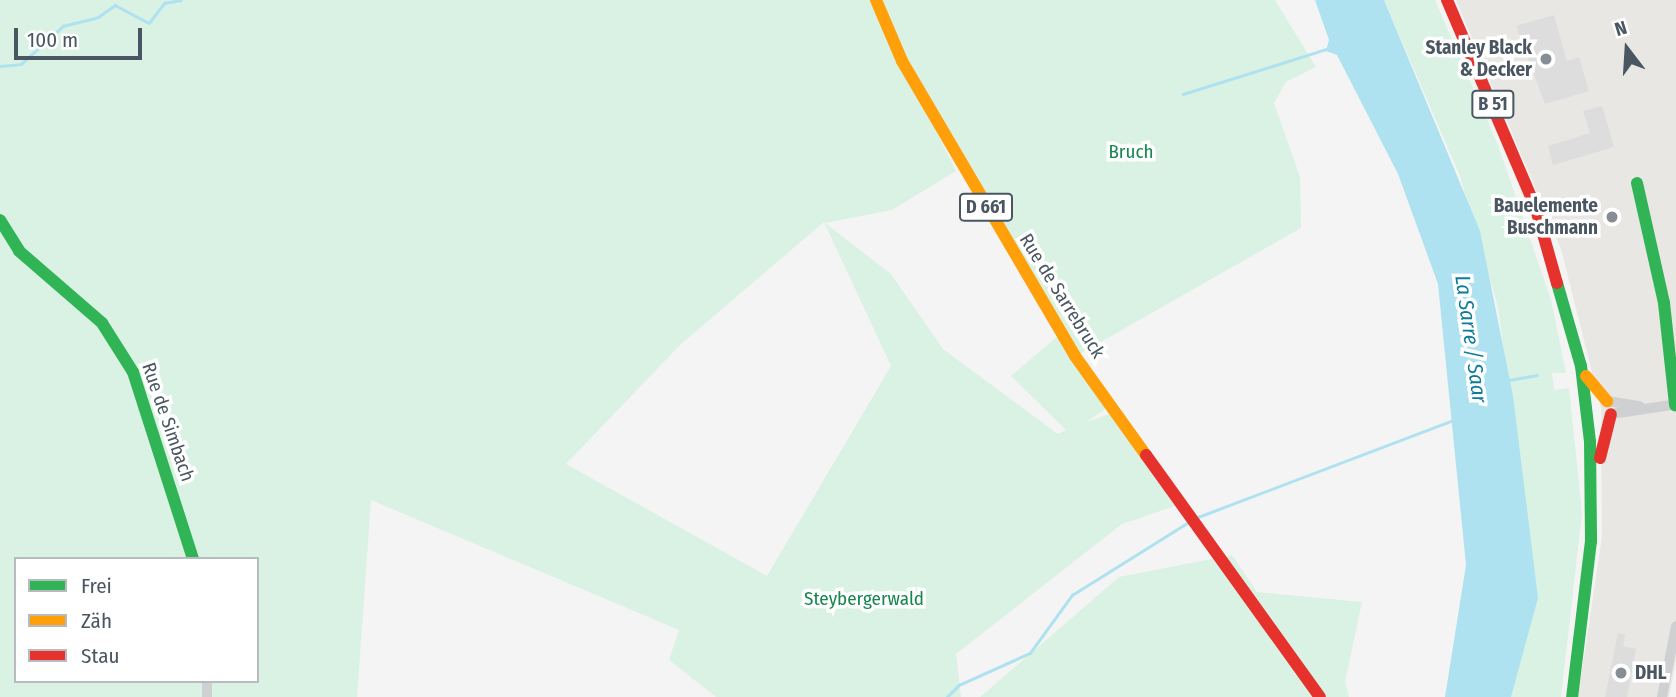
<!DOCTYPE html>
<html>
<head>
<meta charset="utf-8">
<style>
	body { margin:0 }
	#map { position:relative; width:1676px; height:697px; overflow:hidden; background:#f4f4f4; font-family:"Fira Sans Condensed",sans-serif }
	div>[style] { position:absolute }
	.commercial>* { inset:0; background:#e8e7e3 }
	.green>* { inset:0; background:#d9f2e3 }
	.water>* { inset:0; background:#aee2f0 }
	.stream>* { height:2.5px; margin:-1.25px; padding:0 1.25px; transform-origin:1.25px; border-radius:1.25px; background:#aee2f0 }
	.building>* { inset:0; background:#ddddde }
	.street>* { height:10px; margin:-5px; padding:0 5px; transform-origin:5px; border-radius:5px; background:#ced0d2 }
	.fast>* { height:12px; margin:-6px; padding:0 6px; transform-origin:6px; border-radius:6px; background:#30b455 }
	.slow>* { height:12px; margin:-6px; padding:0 6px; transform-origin:6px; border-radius:6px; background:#ff9f0a }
	.jam>* { height:12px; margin:-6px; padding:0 6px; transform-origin:6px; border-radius:6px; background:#e5322d }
	.dots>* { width:19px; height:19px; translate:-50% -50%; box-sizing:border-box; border:4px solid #fff; border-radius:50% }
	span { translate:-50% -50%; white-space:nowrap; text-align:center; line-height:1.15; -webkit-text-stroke:7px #fff; paint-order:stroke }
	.shield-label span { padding:2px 5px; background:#fff; border:2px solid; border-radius:5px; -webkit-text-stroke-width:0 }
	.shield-label { font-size:18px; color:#4a5661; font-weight:700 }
	.poi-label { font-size:19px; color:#4a5661; font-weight:700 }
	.right { translate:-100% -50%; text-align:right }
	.left { translate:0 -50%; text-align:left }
	.park-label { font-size:19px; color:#17864f }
	.street-label { font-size:19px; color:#4a5661 }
	.water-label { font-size:21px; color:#0c7c9b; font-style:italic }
	.legend { position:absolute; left:14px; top:557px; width:245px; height:126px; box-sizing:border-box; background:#fff; border:2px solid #b7bbc0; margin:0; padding:9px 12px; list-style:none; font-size:21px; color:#4a5661 }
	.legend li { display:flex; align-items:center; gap:14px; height:35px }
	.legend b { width:35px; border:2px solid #b7bbc0 }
	.north { position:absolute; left:1592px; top:14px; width:70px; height:70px; -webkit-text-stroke:5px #fff; paint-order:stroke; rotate:343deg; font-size:19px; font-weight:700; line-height:28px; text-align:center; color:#4a5661 }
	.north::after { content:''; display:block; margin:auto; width:24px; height:32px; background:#4a5661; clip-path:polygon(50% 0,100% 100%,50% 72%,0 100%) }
	.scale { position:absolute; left:14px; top:28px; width:128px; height:32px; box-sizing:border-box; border:4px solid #4a5661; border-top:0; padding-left:9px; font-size:21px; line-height:24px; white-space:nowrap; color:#4a5661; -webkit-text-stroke:5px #fff; paint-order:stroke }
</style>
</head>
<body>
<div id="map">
	<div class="commercial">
		<div style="clip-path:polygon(1456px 0,1676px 0,1676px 661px,1669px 697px,1578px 697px,1602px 537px,1601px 408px,1561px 249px)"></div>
	</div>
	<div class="green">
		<div style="clip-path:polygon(evenodd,0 0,871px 0,956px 171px,892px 210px,825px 223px,891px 274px,943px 349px,1058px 434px,1066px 430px,1011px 376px,1058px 336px,1110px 406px,1085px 423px,1109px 414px,1175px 506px,1122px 524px,956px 654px,961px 697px,716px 697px,669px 660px,679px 630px,371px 500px,357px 697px,0 697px,0 0,824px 222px,891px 366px,767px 576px,566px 464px,680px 345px,824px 222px,0 0,16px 559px,257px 559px,257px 681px,16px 681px,16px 559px)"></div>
		<div style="clip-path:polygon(882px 0,1275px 0,1316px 67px,1286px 82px,1274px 103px,1300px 177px,1301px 228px,1078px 355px,907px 60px)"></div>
		<div style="clip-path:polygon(1384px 0,1435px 0,1498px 145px,1551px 300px,1566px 373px,1552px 373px,1554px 390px,1569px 388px,1582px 513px,1561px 697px,1511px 697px,1533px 577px,1498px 307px,1460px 176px)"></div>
		<div style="clip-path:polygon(1232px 555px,1257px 592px,1362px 602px,1345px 682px,1349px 697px,980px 697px,1119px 577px)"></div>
	</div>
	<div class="water">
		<div style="clip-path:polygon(1315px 0,1384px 0,1480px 231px,1513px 396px,1538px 598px,1511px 697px,1445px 697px,1466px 565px,1438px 284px,1398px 174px,1337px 55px,1326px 51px,1329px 40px)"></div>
	</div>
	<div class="stream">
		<div style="left:0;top:66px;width:21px;rotate:-5deg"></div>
		<div style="left:21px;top:64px;width:57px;rotate:-42.1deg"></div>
		<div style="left:63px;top:26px;width:36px;rotate:-14deg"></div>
		<div style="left:98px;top:17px;width:21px;rotate:-35deg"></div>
		<div style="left:115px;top:5px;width:38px;rotate:28deg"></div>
		<div style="left:149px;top:23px;width:25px;rotate:-53deg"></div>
		<div style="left:164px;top:3px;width:17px;rotate:-10deg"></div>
		<div style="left:1183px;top:94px;width:151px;rotate:-17.4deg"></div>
		<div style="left:1509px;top:380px;width:28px;rotate:-10deg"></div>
		<div style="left:1198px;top:517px;width:278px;rotate:-20.8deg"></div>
		<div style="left:947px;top:697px;width:17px;rotate:-45deg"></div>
		<div style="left:959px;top:685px;width:78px;rotate:-24.3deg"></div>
		<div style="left:1030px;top:653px;width:72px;rotate:-54.1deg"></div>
		<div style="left:1072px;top:595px;width:138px;rotate:-32deg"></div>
	</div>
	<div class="building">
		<div style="clip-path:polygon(1554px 15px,1567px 61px,1579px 57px,1589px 91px,1545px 104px,1516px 26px)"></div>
		<div style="clip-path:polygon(1602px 106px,1614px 147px,1553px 165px,1548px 146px,1590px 133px,1583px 111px)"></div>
		<div style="clip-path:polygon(1618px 633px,1625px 635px,1623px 646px,1636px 649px,1627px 697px,1605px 697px)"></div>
	</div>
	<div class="street">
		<div style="left:1607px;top:401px;width:33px;rotate:9deg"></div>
		<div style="left:1611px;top:414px;width:61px;rotate:-8.5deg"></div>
		<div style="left:207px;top:697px;width:16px;rotate:-90deg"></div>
		<div style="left:1662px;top:697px;width:72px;rotate:-78.8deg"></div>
	</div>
	<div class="fast">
		<div style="left:1637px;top:183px;width:123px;rotate:77.3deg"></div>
		<div style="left:1664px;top:303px;width:103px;rotate:83.8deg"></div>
		<div style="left:0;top:220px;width:36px;rotate:58deg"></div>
		<div style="left:19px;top:251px;width:110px;rotate:40.9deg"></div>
		<div style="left:102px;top:323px;width:58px;rotate:57.7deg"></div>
		<div style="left:133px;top:372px;width:196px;rotate:72.2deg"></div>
		<div style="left:1557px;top:283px;width:86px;rotate:73.9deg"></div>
		<div style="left:1581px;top:366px;width:77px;rotate:83.2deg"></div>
		<div style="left:1590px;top:442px;width:99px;rotate:89.4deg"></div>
		<div style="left:1591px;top:541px;width:157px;rotate:96.9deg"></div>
	</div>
	<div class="slow">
		<div style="left:876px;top:0;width:66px;rotate:66.9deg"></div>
		<div style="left:902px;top:61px;width:342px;rotate:59.6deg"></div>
		<div style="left:1075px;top:356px;width:122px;rotate:54.4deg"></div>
		<div style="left:1586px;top:376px;width:33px;rotate:50deg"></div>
	</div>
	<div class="jam">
		<div style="left:1447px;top:0;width:227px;rotate:66.9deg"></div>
		<div style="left:1536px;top:209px;width:77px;rotate:74.2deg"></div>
		<div style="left:1146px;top:455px;width:298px;rotate:54.3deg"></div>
		<div style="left:1600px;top:458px;width:45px;rotate:-76deg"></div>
	</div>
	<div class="dots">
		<div style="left:1546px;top:59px;background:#868d94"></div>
		<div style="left:1612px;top:217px;background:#868d94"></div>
		<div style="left:1621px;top:673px;background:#868d94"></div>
	</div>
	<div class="shield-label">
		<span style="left:1493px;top:104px">B 51</span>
		<span style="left:986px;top:207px">D 661</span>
	</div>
	<div class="poi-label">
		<span class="right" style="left:1532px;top:59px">Stanley Black<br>&amp; Decker</span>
		<span class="right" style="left:1598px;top:217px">Bauelemente<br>Buschmann</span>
		<span class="left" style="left:1635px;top:673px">DHL</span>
	</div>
	<div class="park-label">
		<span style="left:1131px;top:152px">Bruch</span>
		<span style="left:864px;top:599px">Steybergerwald</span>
	</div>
	<div class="street-label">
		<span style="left:1062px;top:296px;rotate:58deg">Rue de Sarrebruck</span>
		<span style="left:168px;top:422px;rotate:71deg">Rue de Simbach</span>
	</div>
	<div class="water-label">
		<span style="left:1471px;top:339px;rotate:82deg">La Sarre / Saar</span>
	</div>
	<ul class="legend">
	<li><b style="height:9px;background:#30b455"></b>Frei</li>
	<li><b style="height:9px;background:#ff9f0a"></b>Zäh</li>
	<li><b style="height:9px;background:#e5322d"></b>Stau</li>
	</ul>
	<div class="north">N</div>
	<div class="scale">100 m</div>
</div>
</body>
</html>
